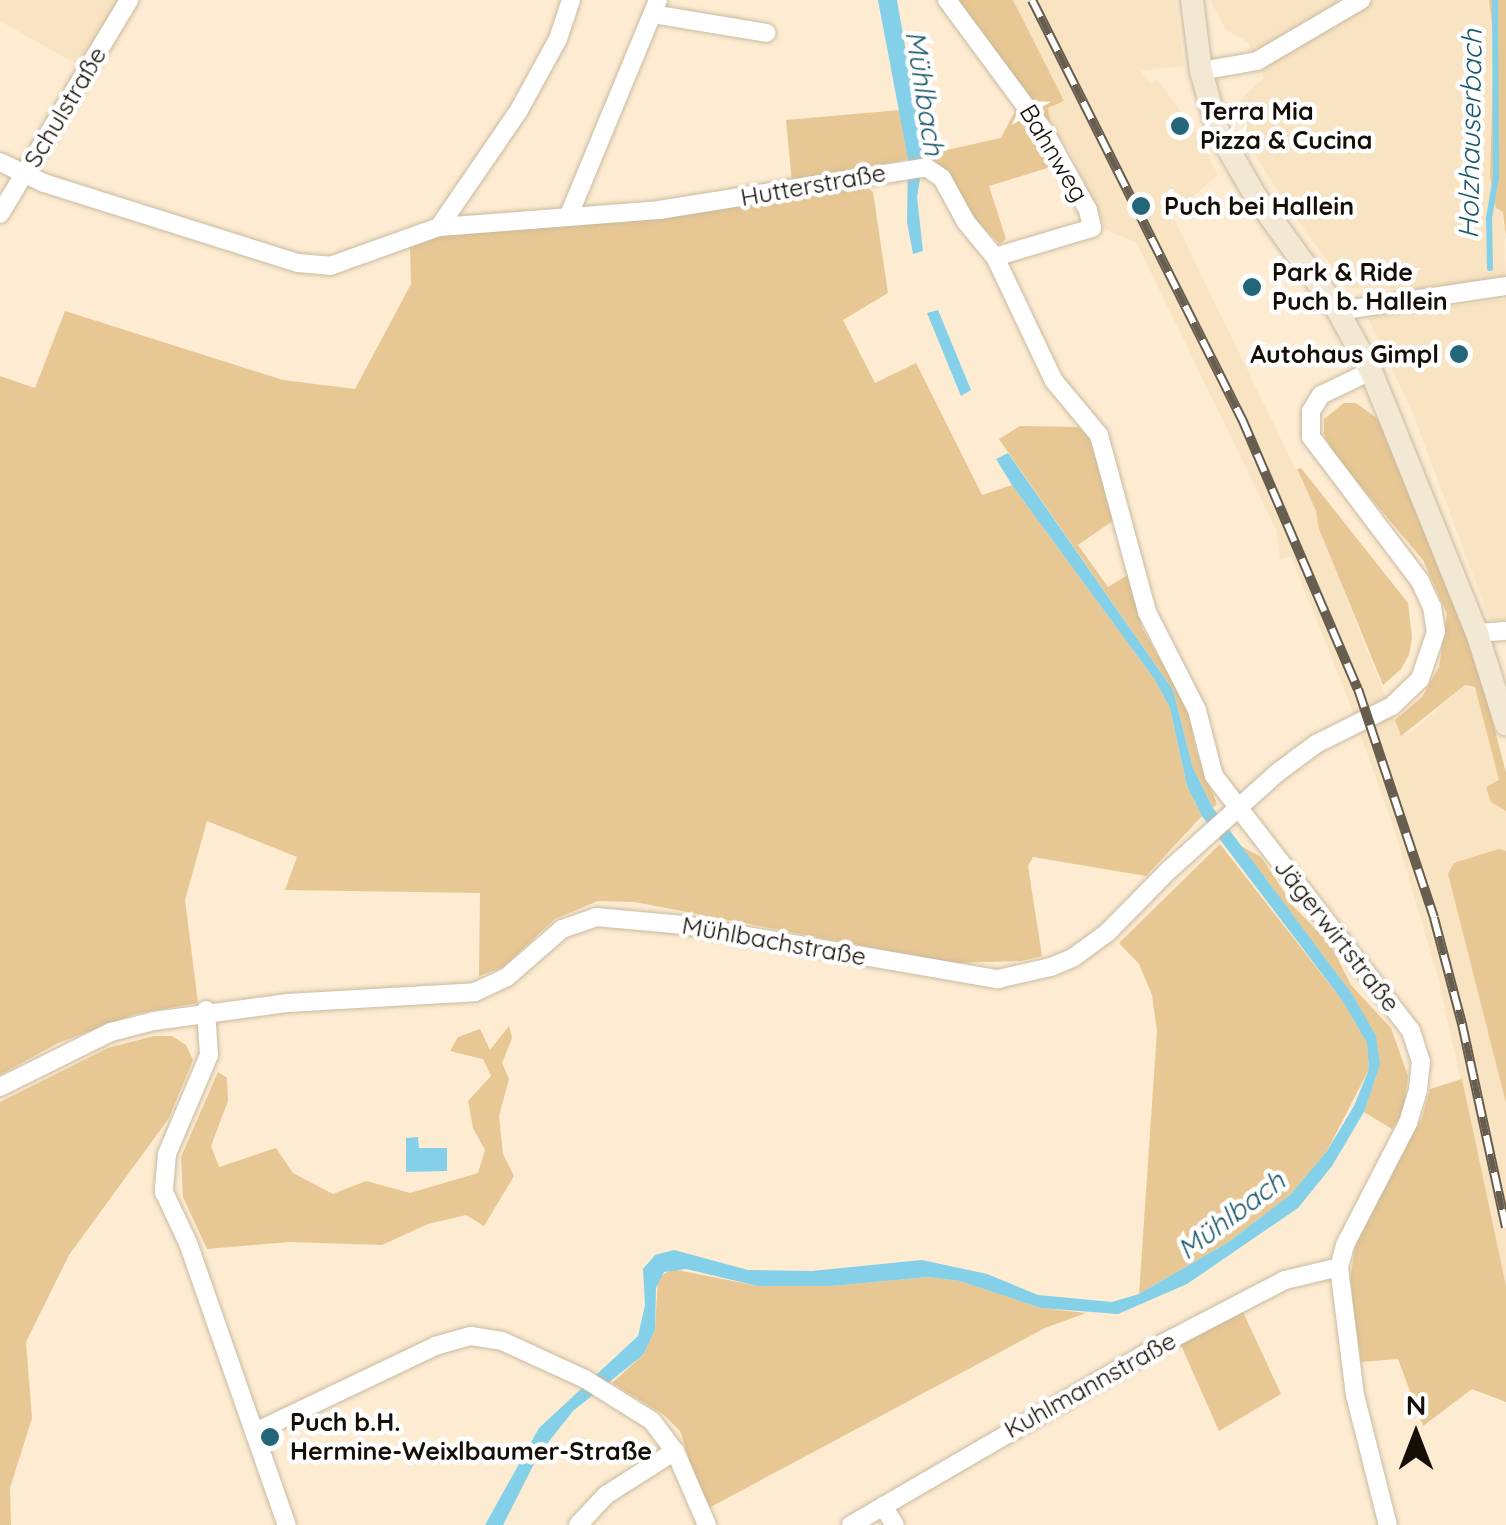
<!DOCTYPE html>
<html>
<head>
<meta charset="utf-8">
<style>
	body { margin:0 }
	#map { position:relative; width:1506px; height:1525px; overflow:hidden; background:#fdecd2; font-family:Quicksand,sans-serif }
	div>[style] { position:absolute }
	.built>* { inset:0; background:#f8e3c2 }
	.green>* { inset:0; background:#e7c793 }
	.water>* { inset:0; background:#83d0e8 }
	.stream>* { height:6px; margin:-3px; padding:0 3px; transform-origin:3px; border-radius:3px; background:#83d0e8 }
	.roads { filter:drop-shadow(0 0 2px #c9baa0) drop-shadow(0 0 2px #c9baa0) }
	.minor>* { height:18px; margin:-9px; padding:0 9px; transform-origin:9px; border-radius:9px; background:#fff }
	.secondary>* { height:22px; margin:-11px; padding:0 11px; transform-origin:11px; border-radius:11px; background:#f3e8d4 }
	.rail>* { height:10px; margin-top:-5px; transform-origin:0; background:repeating-linear-gradient(90deg,#fff 0 19px,#685e50 0 38px); box-sizing:border-box; border-block:2px solid #685e50 }
	.dots>* { width:28px; height:28px; translate:-50% -50%; box-sizing:border-box; border:5px solid #fff; border-radius:50% }
	span { translate:-50% -50%; white-space:nowrap; text-align:center; line-height:1.15; -webkit-text-stroke:9px #fff; paint-order:stroke }
	.street-label { font-size:25px; color:#150f07 }
	.poi-label { font-size:25px; color:#150f07; font-weight:700 }
	.left { translate:0 -50%; text-align:left }
	.right { translate:-100% -50%; text-align:right }
	.water-label { font-size:28px; color:#185869; font-style:italic }
	.north { position:absolute; left:1366px; top:1385px; width:100px; height:100px; -webkit-text-stroke:8px #fff; paint-order:stroke; rotate:0deg; font-size:28px; font-weight:700; line-height:40px; text-align:center; color:#150f07 }
	.north::after { content:''; display:block; margin:auto; width:35px; height:45px; background:#150f07; clip-path:polygon(50% 0,100% 100%,50% 72%,0 100%) }
</style>
</head>
<body>
<div id="map">
	<div class="built">
		<div style="clip-path:polygon(0 0,119px 0,80px 66px,0 21px)"></div>
		<div style="clip-path:polygon(1013px 0,1175px 0,1184px 66px,1141px 71px,1151px 84px,1157px 79px,1196px 132px,1218px 175px,1172px 215px,1316px 511px,1319px 529px,1401px 736px,1413px 731px,1465px 685px,1479px 694px,1499px 781px,1487px 786px,1491px 802px,1506px 811px,1506px 851px,1454px 863px,1506px 1103px,1506px 1286px,1438px 977px,1396px 835px,1347px 696px,1291px 556px,1280px 559px,1276px 529px,1136px 242px,1106px 230px,1070px 151px,1050px 121px,1048px 108px,1063px 100px)"></div>
		<div style="clip-path:polygon(1210px 0,1489px 0,1494px 41px,1490px 176px,1503px 212px,1506px 279px,1418px 289px,1348px 288px,1291px 212px,1246px 140px,1238px 112px,1241px 99px,1264px 78px,1248px 42px,1226px 30px)"></div>
		<div style="clip-path:polygon(1506px 299px,1506px 620px,1490px 620px,1412px 411px,1368px 318px)"></div>
	</div>
	<div class="green">
		<div style="clip-path:polygon(952px 0,1013px 0,1064px 101px,1048px 108px,1050px 121px,1032px 105px)"></div>
		<div style="clip-path:polygon(1489px 0,1506px 0,1506px 239px,1503px 212px,1496px 208px,1490px 176px,1494px 41px)"></div>
		<div style="clip-path:polygon(1019px 103px,1057px 165px,989px 186px,1006px 239px,1000px 244px,974px 218px,945px 173px,924px 155px,1001px 138px)"></div>
		<div style="clip-path:polygon(900px 110px,908px 159px,792px 183px,786px 120px)"></div>
		<div style="clip-path:polygon(865px 185px,873px 192px,888px 293px,843px 320px,875px 383px,916px 363px,982px 495px,1012px 485px,1155px 680px,1170px 708px,1187px 786px,1202px 816px,1146px 876px,1033px 857px,1028px 866px,1042px 956px,1022px 961px,952px 963px,635px 902px,598px 901px,555px 919px,503px 967px,479px 976px,480px 893px,285px 890px,297px 857px,207px 821px,185px 900px,198px 1003px,135px 1014px,58px 1043px,0 1075px,0 376px,35px 388px,65px 311px,283px 380px,355px 389px,411px 284px,410px 246px,446px 235px)"></div>
		<div style="clip-path:polygon(1344px 403px,1356px 403px,1378px 419px,1479px 668px,1506px 773px,1506px 811px,1491px 802px,1486px 787px,1499px 780px,1475px 687px,1465px 685px,1401px 736px,1395px 720px,1422px 697px,1439px 667px,1447px 614px,1423px 560px,1333px 453px,1324px 434px,1324px 419px)"></div>
		<div style="clip-path:polygon(1020px 426px,1078px 427px,1089px 437px,1117px 518px,1078px 545px,1108px 587px,1131px 573px,1142px 628px,1188px 707px,1196px 751px,1217px 804px,1213px 808px,1193px 768px,1173px 690px,999px 439px)"></div>
		<div style="clip-path:polygon(1301px 468px,1408px 603px,1412px 638px,1409px 655px,1401px 669px,1383px 685px,1319px 529px,1316px 511px,1297px 469px)"></div>
		<div style="clip-path:polygon(1220px 844px,1342px 1000px,1367px 1043px,1369px 1069px,1327px 1151px,1290px 1195px,1227px 1243px,1139px 1294px,1157px 1031px,1152px 995px,1139px 964px,1119px 943px)"></div>
		<div style="clip-path:polygon(1241px 846px,1261px 857px,1294px 907px,1330px 944px,1351px 985px,1391px 1028px,1408px 1076px,1403px 1113px,1392px 1129px,1364px 1112px,1380px 1065px,1352px 994px)"></div>
		<div style="clip-path:polygon(1499px 849px,1506px 851px,1506px 1103px,1448px 874px,1454px 863px)"></div>
		<div style="clip-path:polygon(509px 1026px,512px 1038px,502px 1063px,509px 1079px,499px 1116px,503px 1154px,514px 1176px,484px 1226px,466px 1215px,428px 1224px,382px 1245px,290px 1242px,207px 1249px,183px 1197px,181px 1157px,218px 1072px,227px 1078px,228px 1101px,211px 1146px,219px 1167px,276px 1148px,293px 1173px,333px 1194px,366px 1181px,410px 1193px,478px 1173px,485px 1150px,473px 1128px,468px 1101px,491px 1076px,483px 1059px,450px 1051px,458px 1037px,480px 1029px,490px 1050px)"></div>
		<div style="clip-path:polygon(154px 1036px,172px 1036px,186px 1045px,193px 1060px,169px 1118px,69px 1255px,26px 1342px,32px 1418px,10px 1488px,11px 1525px,0 1525px,0 1102px,108px 1048px)"></div>
		<div style="clip-path:polygon(1462px 1079px,1506px 1286px,1506px 1402px,1472px 1389px,1423px 1426px,1398px 1359px,1361px 1362px,1350px 1280px,1358px 1230px,1422px 1118px,1430px 1089px)"></div>
		<div style="clip-path:polygon(672px 1269px,758px 1286px,831px 1286px,928px 1277px,960px 1281px,1041px 1308px,1086px 1313px,1045px 1328px,705px 1510px,680px 1431px,664px 1415px,612px 1383px,643px 1355px,655px 1330px,658px 1278px)"></div>
		<div style="clip-path:polygon(1243px 1312px,1281px 1394px,1219px 1431px,1180px 1343px)"></div>
	</div>
	<div class="water">
		<div style="clip-path:polygon(878px 0,897px 0,924px 155px,917px 197px,923px 251px,913px 254px,907px 222px,908px 159px)"></div>
		<div style="clip-path:polygon(938px 310px,971px 390px,961px 396px,927px 313px)"></div>
		<div style="clip-path:polygon(1008px 453px,1173px 690px,1193px 768px,1213px 808px,1352px 994px,1376px 1036px,1380px 1065px,1364px 1112px,1332px 1166px,1298px 1208px,1187px 1284px,1118px 1314px,1041px 1308px,960px 1281px,928px 1277px,831px 1286px,758px 1286px,686px 1269px,664px 1272px,656px 1288px,655px 1330px,643px 1355px,573px 1411px,539px 1454px,503px 1525px,485px 1525px,539px 1428px,638px 1336px,645px 1305px,643px 1269px,655px 1255px,674px 1250px,748px 1270px,812px 1271px,922px 1260px,987px 1274px,1038px 1295px,1112px 1302px,1139px 1294px,1227px 1243px,1290px 1195px,1327px 1151px,1354px 1106px,1369px 1069px,1367px 1043px,1342px 1000px,1202px 816px,1187px 786px,1170px 708px,1155px 680px,1012px 485px,996px 459px)"></div>
		<div style="clip-path:polygon(418px 1137px,419px 1148px,447px 1148px,447px 1171px,406px 1172px,406px 1138px)"></div>
	</div>
	<div class="stream">
		<div style="left:1490px;top:268px;width:50px;rotate:-91.1deg"></div>
		<div style="left:1489px;top:218px;width:42px;rotate:-80.3deg"></div>
		<div style="left:1496px;top:177px;width:177px;rotate:-90.3deg"></div>
	</div>
	<div class="roads">
		<div class="minor">
			<div style="left:947px;top:0;width:163px;rotate:53.5deg"></div>
			<div style="left:1044px;top:131px;width:90px;rotate:60.9deg"></div>
			<div style="left:1088px;top:210px;width:18px;rotate:77deg"></div>
			<div style="left:1092px;top:228px;width:101px;rotate:163.4deg"></div>
			<div style="left:653px;top:14px;width:115px;rotate:9.5deg"></div>
			<div style="left:1201px;top:71px;width:57px;rotate:-10.1deg"></div>
			<div style="left:1257px;top:61px;width:121px;rotate:-30.4deg"></div>
			<div style="left:0;top:162px;width:49px;rotate:25.5deg"></div>
			<div style="left:44px;top:183px;width:266px;rotate:17.5deg"></div>
			<div style="left:298px;top:263px;width:32px;rotate:5deg"></div>
			<div style="left:330px;top:266px;width:116px;rotate:-19.7deg"></div>
			<div style="left:439px;top:227px;width:221px;rotate:-4.4deg"></div>
			<div style="left:659px;top:210px;width:270px;rotate:-9.1deg"></div>
			<div style="left:926px;top:167px;width:19px;rotate:35deg"></div>
			<div style="left:942px;top:178px;width:50px;rotate:61.4deg"></div>
			<div style="left:966px;top:222px;width:45px;rotate:50.4deg"></div>
			<div style="left:995px;top:257px;width:137px;rotate:64.6deg"></div>
			<div style="left:1054px;top:381px;width:70px;rotate:50.2deg"></div>
			<div style="left:1099px;top:435px;width:183px;rotate:74.8deg"></div>
			<div style="left:1147px;top:612px;width:110px;rotate:63deg"></div>
			<div style="left:1197px;top:710px;width:68px;rotate:75.6deg"></div>
			<div style="left:1214px;top:776px;width:322px;rotate:52.3deg"></div>
			<div style="left:1411px;top:1031px;width:32px;rotate:72deg"></div>
			<div style="left:1421px;top:1061px;width:29px;rotate:96deg"></div>
			<div style="left:1418px;top:1090px;width:34px;rotate:107deg"></div>
			<div style="left:1408px;top:1123px;width:137px;rotate:117.3deg"></div>
			<div style="left:1345px;top:1245px;width:23px;rotate:105deg"></div>
			<div style="left:1339px;top:1267px;width:129px;rotate:82.9deg"></div>
			<div style="left:1355px;top:1395px;width:134px;rotate:75.8deg"></div>
			<div style="left:0;top:214px;width:250px;rotate:-58.9deg"></div>
			<div style="left:569px;top:215px;width:233px;rotate:-67.5deg"></div>
			<div style="left:439px;top:227px;width:142px;rotate:-55.6deg"></div>
			<div style="left:519px;top:110px;width:81px;rotate:-61.2deg"></div>
			<div style="left:558px;top:39px;width:41px;rotate:-71.6deg"></div>
			<div style="left:1338px;top:311px;width:170px;rotate:-8.5deg"></div>
			<div style="left:1477px;top:633px;width:29px;rotate:-4deg"></div>
			<div style="left:206px;top:1010px;width:45px;rotate:86.2deg"></div>
			<div style="left:209px;top:1055px;width:108px;rotate:113deg"></div>
			<div style="left:167px;top:1154px;width:38px;rotate:95deg"></div>
			<div style="left:164px;top:1192px;width:56px;rotate:64.8deg"></div>
			<div style="left:188px;top:1243px;width:299px;rotate:70.7deg"></div>
			<div style="left:0;top:1087px;width:124px;rotate:-26.4deg"></div>
			<div style="left:111px;top:1032px;width:44px;rotate:-14.3deg"></div>
			<div style="left:154px;top:1021px;width:134px;rotate:-7.7deg"></div>
			<div style="left:287px;top:1003px;width:188px;rotate:-3.3deg"></div>
			<div style="left:475px;top:992px;width:35px;rotate:-25deg"></div>
			<div style="left:507px;top:977px;width:73px;rotate:-41.1deg"></div>
			<div style="left:562px;top:929px;width:36px;rotate:-19deg"></div>
			<div style="left:596px;top:917px;width:88px;rotate:5.2deg"></div>
			<div style="left:684px;top:925px;width:319px;rotate:9.8deg"></div>
			<div style="left:998px;top:979px;width:54px;rotate:-12.8deg"></div>
			<div style="left:1051px;top:967px;width:25px;rotate:-23deg"></div>
			<div style="left:1074px;top:957px;width:42px;rotate:-36.3deg"></div>
			<div style="left:1108px;top:932px;width:87px;rotate:-45.5deg"></div>
			<div style="left:1169px;top:870px;width:145px;rotate:-41.9deg"></div>
			<div style="left:1277px;top:773px;width:49px;rotate:-36.6deg"></div>
			<div style="left:1316px;top:744px;width:85px;rotate:-26.6deg"></div>
			<div style="left:1392px;top:706px;width:39px;rotate:-44deg"></div>
			<div style="left:1420px;top:679px;width:50px;rotate:-71.2deg"></div>
			<div style="left:1436px;top:632px;width:25px;rotate:-99deg"></div>
			<div style="left:1432px;top:607px;width:29px;rotate:-115deg"></div>
			<div style="left:1420px;top:581px;width:181px;rotate:-127.1deg"></div>
			<div style="left:1311px;top:437px;width:26px;rotate:-90deg"></div>
			<div style="left:1311px;top:411px;width:19px;rotate:-58deg"></div>
			<div style="left:1321px;top:395px;width:55px;rotate:-25.6deg"></div>
			<div style="left:255px;top:1432px;width:199px;rotate:-25.5deg"></div>
			<div style="left:435px;top:1346px;width:37px;rotate:-16deg"></div>
			<div style="left:471px;top:1336px;width:31px;rotate:9deg"></div>
			<div style="left:502px;top:1341px;width:91px;rotate:24.6deg"></div>
			<div style="left:585px;top:1379px;width:79px;rotate:32.1deg"></div>
			<div style="left:652px;top:1421px;width:38px;rotate:53deg"></div>
			<div style="left:675px;top:1451px;width:81px;rotate:66.6deg"></div>
			<div style="left:883px;top:1506px;width:22px;rotate:58deg"></div>
			<div style="left:578px;top:1525px;width:41px;rotate:-47deg"></div>
			<div style="left:606px;top:1495px;width:82px;rotate:-32.5deg"></div>
			<div style="left:851px;top:1525px;width:360px;rotate:-30.2deg"></div>
			<div style="left:1162px;top:1344px;width:139px;rotate:-27.5deg"></div>
			<div style="left:1285px;top:1280px;width:56px;rotate:-13.5deg"></div>
		</div>
		<div class="secondary">
			<div style="left:1192px;top:0;width:72px;rotate:82.8deg"></div>
			<div style="left:1201px;top:71px;width:62px;rotate:74.2deg"></div>
			<div style="left:1218px;top:131px;width:76px;rotate:60.1deg"></div>
			<div style="left:1256px;top:197px;width:140px;rotate:54.3deg"></div>
			<div style="left:1338px;top:311px;width:68px;rotate:61.2deg"></div>
			<div style="left:1371px;top:371px;width:283px;rotate:68deg"></div>
			<div style="left:1477px;top:633px;width:96px;rotate:72.5deg"></div>
		</div>
	</div>
	<div class="rail">
		<div style="left:1032px;top:0;width:469px;rotate:63.4deg"></div>
		<div style="left:1242px;top:419px;width:294px;rotate:66.8deg"></div>
		<div style="left:1358px;top:689px;width:241px;rotate:71.6deg"></div>
		<div style="left:1434px;top:918px;width:110px;rotate:75.2deg"></div>
		<div style="left:1462px;top:1024px;width:208px;rotate:77.8deg"></div>
	</div>
	<div class="dots">
		<div style="left:1180px;top:126px;background:#236679"></div>
		<div style="left:1141px;top:206px;background:#236679"></div>
		<div style="left:1252px;top:287px;background:#236679"></div>
		<div style="left:1459px;top:354px;background:#236679"></div>
		<div style="left:270px;top:1437px;background:#236679"></div>
	</div>
	<div class="street-label">
		<span style="left:65px;top:107px;rotate:-59deg">Schulstraße</span>
		<span style="left:1054px;top:153px;rotate:59deg">Bahnweg</span>
		<span style="left:813px;top:185px;rotate:-10deg">Hutterstraße</span>
		<span style="left:1337px;top:935px;rotate:52deg">Jägerwirtstraße</span>
		<span style="left:774px;top:941px;rotate:10deg">Mühlbachstraße</span>
		<span style="left:1090px;top:1385px;rotate:-29deg">Kuhlmannstraße</span>
	</div>
	<div class="poi-label">
		<span class="left" style="left:1200px;top:126px">Terra Mia<br>Pizza &amp; Cucina</span>
		<span class="left" style="left:1164px;top:206px">Puch bei Hallein</span>
		<span class="left" style="left:1272px;top:287px">Park &amp; Ride<br>Puch b. Hallein</span>
		<span class="right" style="left:1439px;top:354px">Autohaus Gimpl</span>
		<span class="left" style="left:290px;top:1437px">Puch b.H.<br>Hermine-Weixlbaumer-Straße</span>
	</div>
	<div class="water-label">
		<span style="left:925px;top:93px;rotate:81deg">Mühlbach</span>
		<span style="left:1470px;top:134px;rotate:-89deg">Holzhauserbach</span>
		<span style="left:1231px;top:1215px;rotate:-37deg">Mühlbach</span>
	</div>
	<div class="north">N</div>
</div>
</body>
</html>
